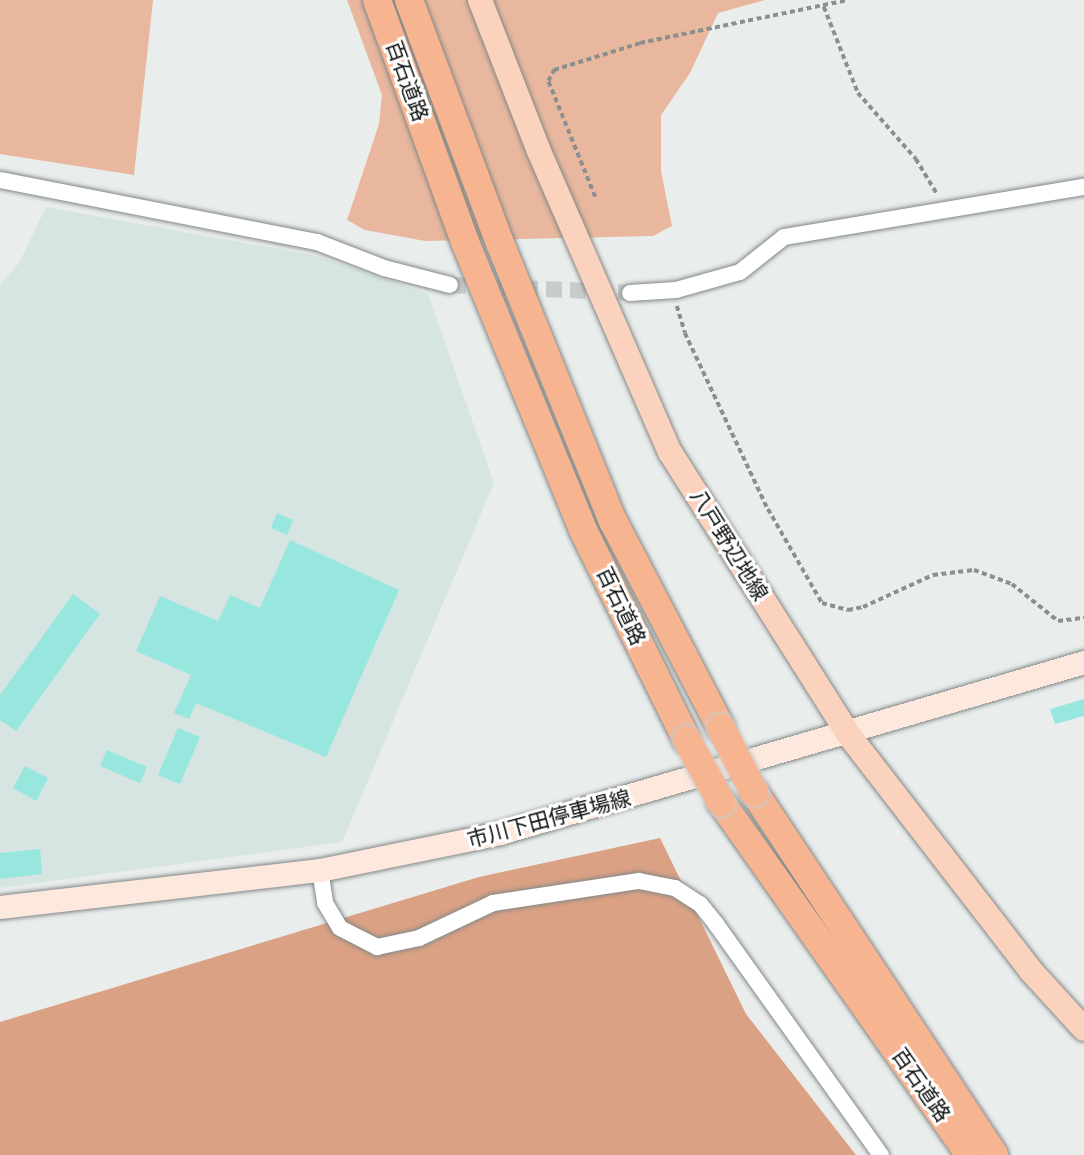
<!DOCTYPE html>
<html>
<head>
<meta charset="utf-8">
<style>
	body { margin:0 }
	#map { position:relative; width:1084px; height:1155px; overflow:hidden; background:#e9eeed; font-family:"Source Sans 3","Noto Sans JP",sans-serif }
	div>[style] { position:absolute }
	.built>* { inset:0; background:#d6e4e2 }
	.green>* { inset:0; background:#e8b79e }
	.forest>* { inset:0; background:#daa184 }
	.building>* { inset:0; background:#97e7df }
	.street-tunnel>* { height:16px; margin-top:-8px; transform-origin:0; background:repeating-linear-gradient(90deg,#c8cdcc 0 16px,transparent 0 24px) }
	.path>* { height:3.5px; margin-top:-1.75px; transform-origin:0; background:repeating-linear-gradient(90deg,#8b8f8e 0 5px,transparent 0 8.5px) }
	.roads { filter:drop-shadow(0 0 2px #838887) drop-shadow(0 0 2px #838887) }
	.street>* { height:16px; margin:-8px; padding:0 8px; transform-origin:8px; border-radius:8px; background:#fff }
	.secondary>* { height:23px; margin:-11.5px; padding:0 11.5px; transform-origin:11.5px; border-radius:11.5px; background:#fde8de }
	.primary>* { height:24px; margin:-12px; padding:0 12px; transform-origin:12px; border-radius:12px; background:#fad2bd }
	.highway>* { height:28px; margin:-14px; padding:0 14px; transform-origin:14px; border-radius:14px; background:#f7b491 }
	.bridges { filter:drop-shadow(0 0 2px #cacaca) drop-shadow(0 0 2px #cacaca) }
	.highway-bridge>* { height:28px; margin:-14px; padding:0 14px; transform-origin:14px; border-radius:14px; background:#f7b491 }
	span { translate:-50% -50%; white-space:nowrap; text-align:center; line-height:1.15; -webkit-text-stroke:6px #fff; paint-order:stroke }
	.street-label { font-size:21px; color:#0e1010 }
</style>
</head>
<body>
<div id="map">
	<div class="built">
		<div style="clip-path:polygon(46px 207px,317px 256px,428px 294px,494px 483px,342px 842px,0 888px,0 285px,19px 263px)"></div>
	</div>
	<div class="green">
		<div style="clip-path:polygon(0 0,153px 0,134px 175px,0 154px)"></div>
		<div style="clip-path:polygon(347px 0,765px 0,718px 13px,690px 73px,661px 115px,661px 171px,672px 226px,653px 236px,425px 241px,365px 230px,347px 220px,379px 124px,382px 95px)"></div>
	</div>
	<div class="forest">
		<div style="clip-path:polygon(660px 838px,746px 1014px,856px 1155px,0 1155px,0 1022px,479px 877px)"></div>
	</div>
	<div class="building">
		<div style="clip-path:polygon(277px 513px,293px 520px,287px 535px,271px 528px)"></div>
		<div style="clip-path:polygon(290px 540px,399px 590px,326px 757px,196px 703px,189px 719px,174px 713px,191px 675px,136px 651px,160px 596px,218px 621px,230px 595px,260px 608px)"></div>
		<div style="clip-path:polygon(73px 594px,100px 614px,16px 731px,0 720px,0 695px)"></div>
		<div style="clip-path:polygon(1084px 699px,1084px 716px,1055px 724px,1050px 709px)"></div>
		<div style="clip-path:polygon(178px 728px,200px 737px,180px 784px,158px 775px)"></div>
		<div style="clip-path:polygon(107px 750px,147px 767px,140px 783px,100px 766px)"></div>
		<div style="clip-path:polygon(25px 766px,48px 778px,36px 801px,13px 788px)"></div>
		<div style="clip-path:polygon(40px 849px,42px 874px,0 879px,0 853px)"></div>
	</div>
	<div class="street-tunnel">
		<div style="left:450px;top:285px;width:180px;rotate:2.5deg"></div>
	</div>
	<div class="path">
		<div style="left:824px;top:7px;width:92px;rotate:68.4deg"></div>
		<div style="left:858px;top:93px;width:88px;rotate:48.7deg"></div>
		<div style="left:916px;top:159px;width:41px;rotate:59deg"></div>
		<div style="left:595px;top:197px;width:125px;rotate:-112.1deg"></div>
		<div style="left:548px;top:81px;width:13px;rotate:-61deg"></div>
		<div style="left:554px;top:70px;width:90px;rotate:-17.4deg"></div>
		<div style="left:640px;top:43px;width:212px;rotate:-11.7deg"></div>
		<div style="left:677px;top:306px;width:28px;rotate:73deg"></div>
		<div style="left:685px;top:333px;width:195px;rotate:64.8deg"></div>
		<div style="left:768px;top:509px;width:108px;rotate:60.1deg"></div>
		<div style="left:822px;top:603px;width:27px;rotate:15deg"></div>
		<div style="left:848px;top:610px;width:15px;rotate:-11deg"></div>
		<div style="left:863px;top:607px;width:77px;rotate:-24.6deg"></div>
		<div style="left:933px;top:575px;width:41px;rotate:-7deg"></div>
		<div style="left:974px;top:570px;width:40px;rotate:20.2deg"></div>
		<div style="left:1012px;top:584px;width:59px;rotate:38.8deg"></div>
		<div style="left:1058px;top:621px;width:26px;rotate:-7deg"></div>
	</div>
	<div class="roads">
		<div class="street">
			<div style="left:0;top:180px;width:323px;rotate:11.1deg"></div>
			<div style="left:317px;top:242px;width:72px;rotate:21.2deg"></div>
			<div style="left:384px;top:268px;width:68px;rotate:14.4deg"></div>
			<div style="left:630px;top:293px;width:46px;rotate:-3.7deg"></div>
			<div style="left:676px;top:290px;width:66px;rotate:-15.7deg"></div>
			<div style="left:740px;top:272px;width:56px;rotate:-38.5deg"></div>
			<div style="left:784px;top:237px;width:304px;rotate:-9.5deg"></div>
			<div style="left:320px;top:870px;width:33px;rotate:81deg"></div>
			<div style="left:325px;top:903px;width:29px;rotate:59deg"></div>
			<div style="left:340px;top:928px;width:42px;rotate:27.2deg"></div>
			<div style="left:377px;top:947px;width:43px;rotate:-12.1deg"></div>
			<div style="left:419px;top:938px;width:82px;rotate:-25.3deg"></div>
			<div style="left:493px;top:903px;width:148px;rotate:-8.6deg"></div>
			<div style="left:639px;top:881px;width:37px;rotate:11deg"></div>
			<div style="left:675px;top:888px;width:30px;rotate:33deg"></div>
			<div style="left:700px;top:904px;width:26px;rotate:51deg"></div>
			<div style="left:716px;top:924px;width:284px;rotate:54.5deg"></div>
		</div>
		<div class="secondary">
			<div style="left:0;top:907px;width:322px;rotate:-6.6deg"></div>
			<div style="left:320px;top:870px;width:184px;rotate:-11.6deg"></div>
			<div style="left:500px;top:833px;width:609px;rotate:-16.32deg"></div>
		</div>
		<div class="primary">
			<div style="left:480px;top:0;width:160px;rotate:68.7deg"></div>
			<div style="left:538px;top:149px;width:331px;rotate:66.5deg"></div>
			<div style="left:670px;top:452px;width:333px;rotate:57.7deg"></div>
			<div style="left:848px;top:734px;width:301px;rotate:52.3deg"></div>
			<div style="left:1032px;top:972px;width:77px;rotate:47.6deg"></div>
		</div>
		<div class="highway">
			<div style="left:377px;top:0;width:258px;rotate:70deg"></div>
			<div style="left:465px;top:242px;width:311px;rotate:67.7deg"></div>
			<div style="left:583px;top:530px;width:234px;rotate:63.7deg"></div>
			<div style="left:409px;top:0;width:259px;rotate:69.5deg"></div>
			<div style="left:500px;top:243px;width:300px;rotate:67.9deg"></div>
			<div style="left:613px;top:521px;width:233px;rotate:62.4deg"></div>
			<div style="left:754px;top:792px;width:435px;rotate:56.5deg"></div>
			<div style="left:721px;top:802px;width:430px;rotate:54.8deg"></div>
		</div>
	</div>
	<div class="bridges">
		<div class="highway-bridge">
			<div style="left:721px;top:728px;width:72px;rotate:62.7deg"></div>
			<div style="left:687px;top:740px;width:71px;rotate:61.3deg"></div>
		</div>
	</div>
	<div class="street-label">
		<span style="left:407px;top:81px;rotate:70deg">百石道路</span>
		<span style="left:729px;top:545px;rotate:58deg">八戸野辺地線</span>
		<span style="left:621px;top:606px;rotate:64deg">百石道路</span>
		<span style="left:549px;top:819px;rotate:-15deg">市川下田停車場線</span>
		<span style="left:921px;top:1085px;rotate:55deg">百石道路</span>
	</div>
</div>
</body>
</html>
